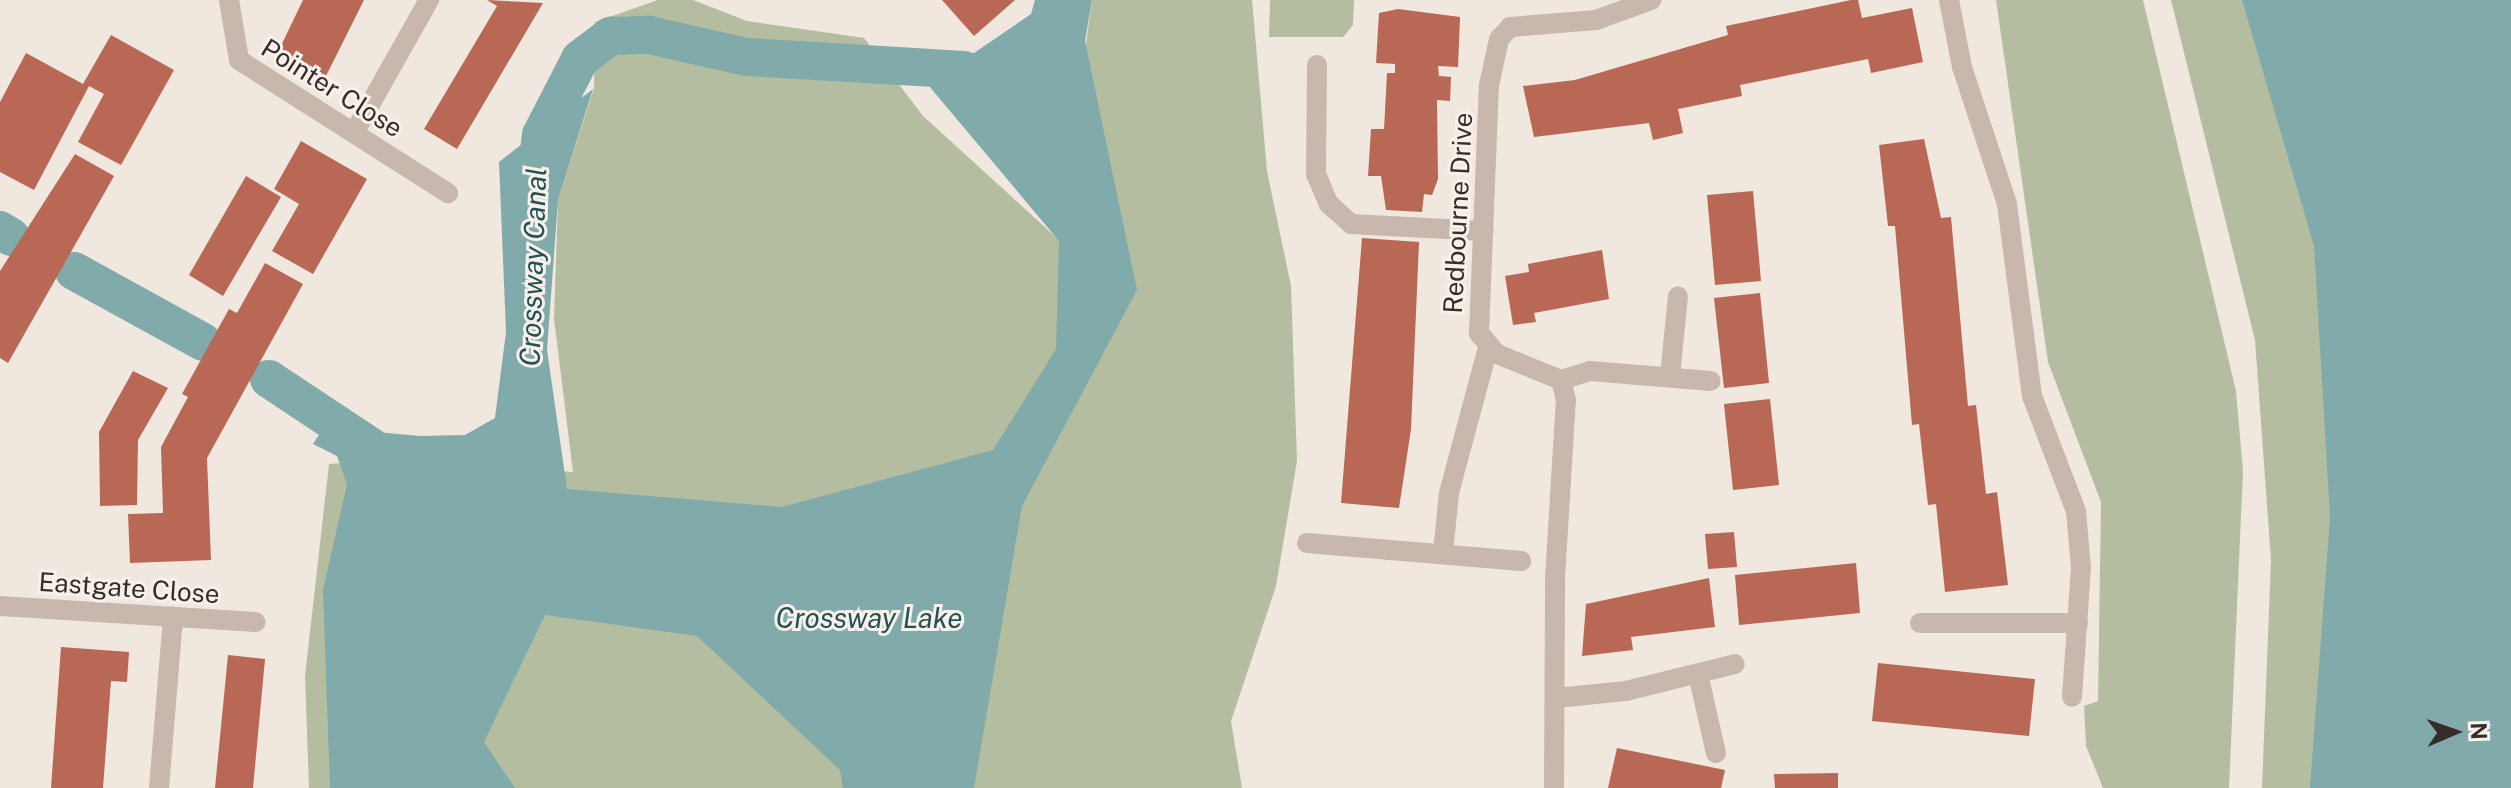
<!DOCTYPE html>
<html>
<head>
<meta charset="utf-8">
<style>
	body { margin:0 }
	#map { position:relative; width:2511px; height:788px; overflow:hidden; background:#f0e7df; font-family:"Public Sans",sans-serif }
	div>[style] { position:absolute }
	.green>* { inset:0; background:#b5bda1 }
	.water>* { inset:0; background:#81aaaa }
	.canal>* { height:38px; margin:-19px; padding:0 19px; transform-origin:19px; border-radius:19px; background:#81aaaa }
	.building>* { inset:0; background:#b86855 }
	.minor>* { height:20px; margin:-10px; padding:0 10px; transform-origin:10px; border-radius:10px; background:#c7b7ac }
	span { translate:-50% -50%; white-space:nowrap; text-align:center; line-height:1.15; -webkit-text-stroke:6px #f8f1eb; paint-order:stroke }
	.street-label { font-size:26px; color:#362d2a }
	.water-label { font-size:28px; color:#245253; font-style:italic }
	.north { position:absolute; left:2415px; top:692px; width:80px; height:80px; -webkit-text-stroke:6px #f8f1eb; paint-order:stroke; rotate:88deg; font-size:22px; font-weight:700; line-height:32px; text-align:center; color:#362d2a }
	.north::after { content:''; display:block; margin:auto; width:28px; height:36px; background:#362d2a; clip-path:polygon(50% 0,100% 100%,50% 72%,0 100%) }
</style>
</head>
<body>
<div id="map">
	<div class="green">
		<div style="clip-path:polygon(658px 0,693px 0,747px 21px,864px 38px,923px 116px,1059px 240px,1092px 0,1252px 0,1267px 171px,1291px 286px,1297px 461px,1276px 586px,1231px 721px,1242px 788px,309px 788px,305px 676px,329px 464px,414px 458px,573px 472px,554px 319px,558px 200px,594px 88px,595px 22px)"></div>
		<div style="clip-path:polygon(1270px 0,1354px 0,1353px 25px,1343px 37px,1269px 37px)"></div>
		<div style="clip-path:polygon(1996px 0,2143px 0,2236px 391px,2243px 471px,2229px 788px,2103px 788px,2086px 746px,2084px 706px,2098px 701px,2101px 502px,2048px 362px)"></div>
		<div style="clip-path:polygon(2171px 0,2354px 0,2484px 788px,2262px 788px,2271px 560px,2255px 340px)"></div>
	</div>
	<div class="water">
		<div style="clip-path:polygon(1035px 0,1092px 0,1085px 41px,1137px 290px,1022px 506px,974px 788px,843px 788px,840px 770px,697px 636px,545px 615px,484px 742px,515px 788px,330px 788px,323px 590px,347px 484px,337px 456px,313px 444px,337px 407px,376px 432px,420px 436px,465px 435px,495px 418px,506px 332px,499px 162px,593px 89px,558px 200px,547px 350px,567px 489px,782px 507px,993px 450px,1056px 349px,1059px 241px,903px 55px,974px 53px,1031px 14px)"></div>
		<div style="clip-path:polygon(2242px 0,2511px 0,2511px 788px,2310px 788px,2330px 517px,2314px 246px)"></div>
	</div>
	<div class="canal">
		<div style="left:536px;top:175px;width:40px;rotate:-82.9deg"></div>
		<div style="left:541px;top:135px;width:85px;rotate:-62.8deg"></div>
		<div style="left:580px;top:59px;width:39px;rotate:-37deg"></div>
		<div style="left:611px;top:36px;width:38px;rotate:-2deg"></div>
		<div style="left:649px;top:35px;width:100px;rotate:12.7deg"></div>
		<div style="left:747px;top:57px;width:217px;rotate:3.4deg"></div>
		<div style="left:0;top:230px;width:13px;rotate:32deg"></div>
		<div style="left:74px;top:271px;width:147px;rotate:28.8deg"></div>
		<div style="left:269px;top:379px;width:125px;rotate:33.6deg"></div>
	</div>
	<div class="building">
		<div style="clip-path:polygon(303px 0,364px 0,325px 78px,277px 54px)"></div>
		<div style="clip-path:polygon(487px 0,543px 3px,457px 149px,424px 129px,497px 6px)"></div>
		<div style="clip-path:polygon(942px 0,1015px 0,974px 36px)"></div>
		<div style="clip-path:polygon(1851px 0,1858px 0,1862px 18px,1912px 8px,1923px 62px,1871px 73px,1868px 59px,1740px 85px,1742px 96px,1678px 109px,1683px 133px,1653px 140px,1649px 123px,1534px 137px,1523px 86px,1575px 80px,1728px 35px,1726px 26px)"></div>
		<div style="clip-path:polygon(1398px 9px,1460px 17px,1458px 67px,1438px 66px,1439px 76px,1451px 77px,1450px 101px,1437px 100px,1438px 179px,1432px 195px,1424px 194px,1422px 212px,1386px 210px,1381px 176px,1368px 176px,1371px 129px,1384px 129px,1387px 73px,1395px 73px,1395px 64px,1376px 63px,1379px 13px)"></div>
		<div style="clip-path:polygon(111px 35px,174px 70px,121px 165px,78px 142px,104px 94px,89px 86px,34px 190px,0 172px,0 102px,26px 53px,83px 84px)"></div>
		<div style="clip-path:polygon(1924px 139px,1941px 218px,1951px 217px,1968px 406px,1976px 405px,1986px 494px,1997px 492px,2008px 585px,1945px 592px,1936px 504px,1928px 505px,1919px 424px,1912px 425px,1895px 226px,1888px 226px,1879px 145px)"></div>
		<div style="clip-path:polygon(301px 141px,367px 179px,313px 274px,272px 251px,299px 204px,274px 189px)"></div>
		<div style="clip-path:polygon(75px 154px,114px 176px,8px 363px,0 358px,0 271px)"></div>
		<div style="clip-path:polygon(246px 176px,281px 197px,223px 296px,189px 275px)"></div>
		<div style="clip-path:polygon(1753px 191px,1761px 281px,1715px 285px,1707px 195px)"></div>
		<div style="clip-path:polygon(1362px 238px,1419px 242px,1411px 429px,1399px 508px,1341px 503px)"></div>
		<div style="clip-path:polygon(1602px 250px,1609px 299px,1534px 313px,1536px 322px,1513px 325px,1505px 276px,1529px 272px,1528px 264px)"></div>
		<div style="clip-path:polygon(265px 263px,303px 284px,207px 458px,211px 560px,130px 563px,128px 514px,163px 513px,161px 447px,188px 397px,182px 394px,229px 309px,237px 313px)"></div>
		<div style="clip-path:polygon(1760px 293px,1769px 383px,1724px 388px,1714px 298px)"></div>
		<div style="clip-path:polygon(133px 371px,168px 388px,138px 440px,137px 505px,100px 506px,99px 432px)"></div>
		<div style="clip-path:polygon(1770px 399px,1779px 485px,1733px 490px,1724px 404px)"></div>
		<div style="clip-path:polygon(1734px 532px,1737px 567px,1708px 569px,1705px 534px)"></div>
		<div style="clip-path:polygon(1856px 563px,1860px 613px,1739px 625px,1735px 575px)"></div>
		<div style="clip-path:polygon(1709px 578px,1715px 627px,1631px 637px,1633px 650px,1582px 656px,1586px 604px)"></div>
		<div style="clip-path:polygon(61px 647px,129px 652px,127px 682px,111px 681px,103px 788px,51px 788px)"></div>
		<div style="clip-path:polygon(228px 655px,265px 659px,253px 788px,215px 788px)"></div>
		<div style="clip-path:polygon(1878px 663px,2035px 679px,2029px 736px,1872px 721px)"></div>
		<div style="clip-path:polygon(1617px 748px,1725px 770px,1721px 788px,1608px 788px)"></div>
		<div style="clip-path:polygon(1838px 773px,1838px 788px,1775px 788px,1774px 774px)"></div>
	</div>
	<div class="minor">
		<div style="left:229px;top:0;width:61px;rotate:80.5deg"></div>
		<div style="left:239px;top:60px;width:248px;rotate:32.5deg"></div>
		<div style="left:1949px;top:0;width:68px;rotate:79deg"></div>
		<div style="left:1962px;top:67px;width:144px;rotate:71.8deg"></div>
		<div style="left:2007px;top:204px;width:194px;rotate:82.6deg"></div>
		<div style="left:2032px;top:396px;width:123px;rotate:69.1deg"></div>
		<div style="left:2076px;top:511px;width:57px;rotate:85deg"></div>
		<div style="left:2081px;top:568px;width:129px;rotate:94deg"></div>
		<div style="left:1317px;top:65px;width:109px;rotate:90.5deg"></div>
		<div style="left:1316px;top:174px;width:33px;rotate:67deg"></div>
		<div style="left:1329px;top:204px;width:30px;rotate:42deg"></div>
		<div style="left:1351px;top:224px;width:133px;rotate:3deg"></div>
		<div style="left:354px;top:133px;width:153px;rotate:-60.6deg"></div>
		<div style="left:1670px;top:376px;width:80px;rotate:-84.3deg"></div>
		<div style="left:1561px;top:380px;width:30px;rotate:-17deg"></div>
		<div style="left:1590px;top:371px;width:121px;rotate:4.7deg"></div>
		<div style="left:1307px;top:543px;width:215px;rotate:4.8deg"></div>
		<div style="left:1443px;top:553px;width:60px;rotate:-84.3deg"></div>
		<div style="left:1449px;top:493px;width:151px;rotate:-75deg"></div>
		<div style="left:0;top:606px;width:256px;rotate:3.6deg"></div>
		<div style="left:1920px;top:623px;width:158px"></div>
		<div style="left:1698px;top:674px;width:81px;rotate:77.2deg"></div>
		<div style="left:1556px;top:698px;width:70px;rotate:-5.7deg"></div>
		<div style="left:1626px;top:691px;width:112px;rotate:-13.9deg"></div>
		<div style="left:159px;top:788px;width:172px;rotate:-85.3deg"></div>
		<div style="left:1554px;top:788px;width:210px;rotate:-89.7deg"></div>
		<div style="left:1555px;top:578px;width:178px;rotate:-86.5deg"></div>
		<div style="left:1566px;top:400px;width:21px;rotate:-104deg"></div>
		<div style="left:1561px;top:380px;width:69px;rotate:-157.9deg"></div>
		<div style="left:1497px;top:354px;width:28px;rotate:-131deg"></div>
		<div style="left:1479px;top:333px;width:248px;rotate:-87.7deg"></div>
		<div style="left:1489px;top:85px;width:47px;rotate:-77.7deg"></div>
		<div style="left:1499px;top:39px;width:16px;rotate:-47deg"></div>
		<div style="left:1510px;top:27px;width:86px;rotate:-4.7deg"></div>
		<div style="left:1596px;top:20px;width:59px;rotate:-20deg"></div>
	</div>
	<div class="street-label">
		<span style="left:332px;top:88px;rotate:32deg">Pointer Close</span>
		<span style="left:1458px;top:213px;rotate:-87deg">Redbourne Drive</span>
		<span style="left:129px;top:588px;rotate:4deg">Eastgate Close</span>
	</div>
	<div class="water-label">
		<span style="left:533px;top:267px;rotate:-88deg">Crossway Canal</span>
		<span style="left:869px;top:618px">Crossway Lake</span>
	</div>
	<div class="north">N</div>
</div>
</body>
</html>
